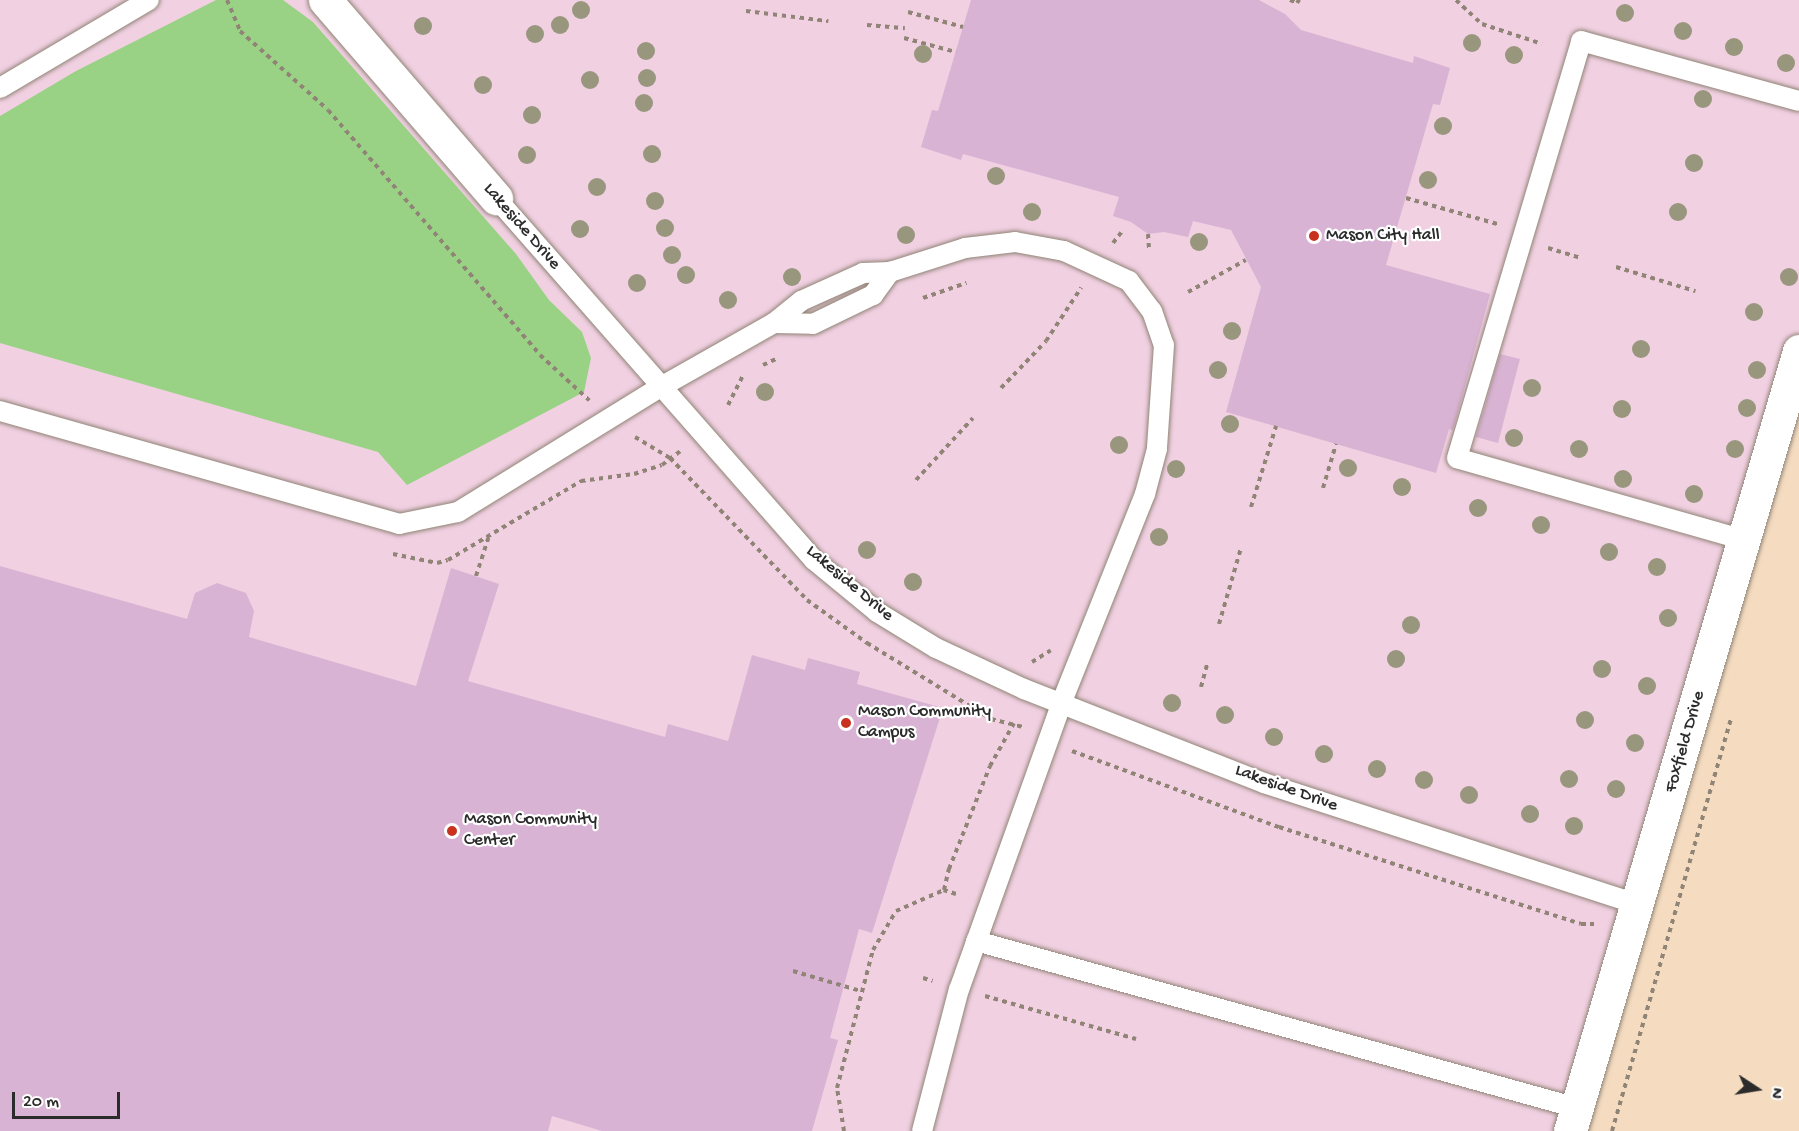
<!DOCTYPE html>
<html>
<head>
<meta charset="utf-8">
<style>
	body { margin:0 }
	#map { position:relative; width:1799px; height:1131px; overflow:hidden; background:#f5dcc1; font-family:"Gochi Hand",sans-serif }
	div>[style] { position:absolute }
	.built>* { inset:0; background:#f1d0e2 }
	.green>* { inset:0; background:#9ad285 }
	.building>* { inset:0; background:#d9b3d3 }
	.path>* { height:4px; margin-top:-2px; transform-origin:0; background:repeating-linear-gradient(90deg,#908476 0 4.5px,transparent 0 9px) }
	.roads { filter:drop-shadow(0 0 2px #908476) drop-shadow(0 0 2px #908476) }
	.lane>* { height:20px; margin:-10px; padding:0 10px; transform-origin:10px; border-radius:10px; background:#fff }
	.street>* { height:33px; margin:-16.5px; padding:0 16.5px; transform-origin:16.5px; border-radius:16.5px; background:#fff }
	.trees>* { width:18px; height:18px; margin:-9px; border-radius:50%; background:#98967d }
	.dots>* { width:16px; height:16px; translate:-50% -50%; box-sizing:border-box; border:3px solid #fff; border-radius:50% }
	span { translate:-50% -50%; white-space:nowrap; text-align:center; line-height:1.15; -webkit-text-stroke:4.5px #fff; paint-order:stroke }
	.street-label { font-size:18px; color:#2b2b2b }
	.poi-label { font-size:18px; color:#2b2b2b }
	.left { translate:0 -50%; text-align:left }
	.north { position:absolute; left:1727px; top:1059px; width:60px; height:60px; -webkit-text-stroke:4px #fff; paint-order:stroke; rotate:102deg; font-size:16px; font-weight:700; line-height:24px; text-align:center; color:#2b2b2b }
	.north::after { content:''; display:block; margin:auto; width:21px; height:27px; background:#2b2b2b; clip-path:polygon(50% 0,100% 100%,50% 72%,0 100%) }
	.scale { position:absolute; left:12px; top:1092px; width:108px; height:27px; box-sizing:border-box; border:3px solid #2b2b2b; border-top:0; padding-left:8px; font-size:18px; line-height:21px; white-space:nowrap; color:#2b2b2b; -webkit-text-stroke:4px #fff; paint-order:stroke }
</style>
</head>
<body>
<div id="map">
	<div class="built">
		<div style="clip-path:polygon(0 0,1799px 0,1799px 351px,1571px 1131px,0 1131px)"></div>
	</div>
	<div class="green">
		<div style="clip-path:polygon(216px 0,283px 0,313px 22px,516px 254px,549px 300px,582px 332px,591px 358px,584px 392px,407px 485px,378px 452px,0 343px,0 116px,76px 71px)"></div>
	</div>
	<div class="building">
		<div style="clip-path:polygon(971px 0,1259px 0,1285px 14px,1301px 30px,1413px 63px,1414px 56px,1450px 68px,1440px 105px,1433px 104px,1386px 265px,1490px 294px,1453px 430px,1449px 429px,1436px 473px,1226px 412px,1261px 287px,1231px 230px,1193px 221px,1188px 237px,1164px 232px,1148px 234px,1131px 222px,1113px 216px,1119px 197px,963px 154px,961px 160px,921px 147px,932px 110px,938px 111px)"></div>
		<div style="clip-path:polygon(1500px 354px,1520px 359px,1498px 443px,1476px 437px)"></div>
		<div style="clip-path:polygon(0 566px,187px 619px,195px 593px,217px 583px,246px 593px,254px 611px,249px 637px,416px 686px,451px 568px,499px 584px,468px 681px,665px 737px,668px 724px,728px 741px,752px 655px,805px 670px,808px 658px,860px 672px,857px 684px,943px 708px,872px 933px,859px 929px,830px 1038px,838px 1040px,812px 1131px,602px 1131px,552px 1116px,548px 1131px,0 1131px)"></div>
	</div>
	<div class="path">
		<div style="left:227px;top:0;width:34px;rotate:67deg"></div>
		<div style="left:240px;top:31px;width:118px;rotate:41.9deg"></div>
		<div style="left:328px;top:110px;width:324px;rotate:49.1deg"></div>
		<div style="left:540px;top:355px;width:67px;rotate:42.6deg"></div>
		<div style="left:1290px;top:0;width:8px;rotate:23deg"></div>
		<div style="left:1297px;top:3px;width:4px;rotate:-56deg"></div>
		<div style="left:1456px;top:0;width:35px;rotate:43deg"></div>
		<div style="left:1482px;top:24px;width:63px;rotate:18.4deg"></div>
		<div style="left:746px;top:11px;width:83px;rotate:7deg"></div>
		<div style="left:908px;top:12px;width:57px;rotate:15.3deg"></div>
		<div style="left:867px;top:25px;width:38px;rotate:5deg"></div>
		<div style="left:904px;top:38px;width:54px;rotate:15.1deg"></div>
		<div style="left:1406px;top:198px;width:95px;rotate:15.9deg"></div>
		<div style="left:1148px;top:234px;width:14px;rotate:86deg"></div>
		<div style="left:1113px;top:243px;width:16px;rotate:-52deg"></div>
		<div style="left:1548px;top:248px;width:34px;rotate:17deg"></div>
		<div style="left:1616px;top:267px;width:83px;rotate:16.9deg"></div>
		<div style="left:1188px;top:292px;width:66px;rotate:-28.9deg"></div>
		<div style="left:923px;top:298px;width:46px;rotate:-19.2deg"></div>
		<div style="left:763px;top:365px;width:14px;rotate:-25deg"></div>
		<div style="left:1001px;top:388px;width:65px;rotate:-46.2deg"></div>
		<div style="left:1046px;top:341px;width:64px;rotate:-56.6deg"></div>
		<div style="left:728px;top:405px;width:34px;rotate:-63deg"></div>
		<div style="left:635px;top:437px;width:41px;rotate:31deg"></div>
		<div style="left:670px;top:458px;width:197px;rotate:46deg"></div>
		<div style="left:807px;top:600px;width:74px;rotate:35.6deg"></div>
		<div style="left:867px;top:643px;width:145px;rotate:31.5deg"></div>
		<div style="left:991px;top:719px;width:32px;rotate:14deg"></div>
		<div style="left:916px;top:480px;width:84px;rotate:-47.4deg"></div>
		<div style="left:1323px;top:488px;width:46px;rotate:-73.5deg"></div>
		<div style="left:1251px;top:507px;width:85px;rotate:-72.8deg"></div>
		<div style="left:393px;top:554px;width:45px;rotate:11.6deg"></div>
		<div style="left:437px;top:563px;width:11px;rotate:-15deg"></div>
		<div style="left:448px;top:560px;width:155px;rotate:-30.7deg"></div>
		<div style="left:581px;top:481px;width:53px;rotate:-7.5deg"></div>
		<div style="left:634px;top:474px;width:29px;rotate:-18deg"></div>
		<div style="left:662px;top:465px;width:25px;rotate:-37deg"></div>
		<div style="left:476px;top:576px;width:40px;rotate:-72deg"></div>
		<div style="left:1219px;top:624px;width:79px;rotate:-73.9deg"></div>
		<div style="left:1032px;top:662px;width:22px;rotate:-32deg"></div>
		<div style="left:1201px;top:687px;width:23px;rotate:-75deg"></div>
		<div style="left:1072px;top:751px;width:221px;rotate:20.2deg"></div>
		<div style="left:1279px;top:827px;width:317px;rotate:17.8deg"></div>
		<div style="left:1581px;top:924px;width:13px"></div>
		<div style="left:956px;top:894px;width:13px;rotate:-162deg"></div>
		<div style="left:944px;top:890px;width:22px;rotate:-77deg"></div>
		<div style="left:949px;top:869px;width:111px;rotate:-68.3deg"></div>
		<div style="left:990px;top:766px;width:49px;rotate:-60.8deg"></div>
		<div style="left:793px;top:971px;width:71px;rotate:16.4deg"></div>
		<div style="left:923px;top:978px;width:10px;rotate:17deg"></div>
		<div style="left:985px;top:996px;width:157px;rotate:15.9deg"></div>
		<div style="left:844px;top:1131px;width:44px;rotate:-99.2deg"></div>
		<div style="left:837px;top:1088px;width:143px;rotate:-75.4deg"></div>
		<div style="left:873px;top:950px;width:45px;rotate:-59.5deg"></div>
		<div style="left:896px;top:911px;width:52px;rotate:-23.6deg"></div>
		<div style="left:1612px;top:1131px;width:430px;rotate:-73.9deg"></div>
	</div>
	<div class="roads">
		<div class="lane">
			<div style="left:0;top:88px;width:173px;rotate:-30.6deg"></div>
			<div style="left:496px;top:198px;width:482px;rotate:48.7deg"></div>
			<div style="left:814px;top:560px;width:82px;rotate:39.5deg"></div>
			<div style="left:877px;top:612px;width:69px;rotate:31.4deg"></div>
			<div style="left:936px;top:648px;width:97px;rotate:25deg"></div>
			<div style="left:1024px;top:689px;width:258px;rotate:21.4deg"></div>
			<div style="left:1264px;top:783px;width:394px;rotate:18deg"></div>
			<div style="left:774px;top:323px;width:39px;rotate:1deg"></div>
			<div style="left:813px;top:324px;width:67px;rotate:-25.8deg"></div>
			<div style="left:873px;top:295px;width:29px;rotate:-54deg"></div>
			<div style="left:0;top:411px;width:415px;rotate:15.8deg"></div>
			<div style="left:399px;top:524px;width:60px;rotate:-11.5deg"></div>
			<div style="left:458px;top:512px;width:236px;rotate:-31.7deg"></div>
			<div style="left:659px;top:388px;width:132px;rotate:-29.5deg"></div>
			<div style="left:774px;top:323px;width:35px;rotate:-39deg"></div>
			<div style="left:801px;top:301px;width:68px;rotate:-24.3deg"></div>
			<div style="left:863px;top:273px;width:27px;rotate:-2deg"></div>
			<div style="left:890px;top:272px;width:79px;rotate:-17.7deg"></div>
			<div style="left:965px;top:248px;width:50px;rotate:-6.8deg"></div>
			<div style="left:1015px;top:242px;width:50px;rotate:10.4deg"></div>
			<div style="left:1064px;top:251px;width:72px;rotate:24.8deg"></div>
			<div style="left:1129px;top:281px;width:38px;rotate:53deg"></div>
			<div style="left:1152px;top:311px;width:36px;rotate:71deg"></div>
			<div style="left:1164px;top:345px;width:104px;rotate:93.9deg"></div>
			<div style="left:1157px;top:449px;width:47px;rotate:104.9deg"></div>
			<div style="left:1145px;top:494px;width:224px;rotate:111.8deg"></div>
			<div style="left:1062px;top:702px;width:305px;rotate:109.7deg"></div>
			<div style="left:959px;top:989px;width:147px;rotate:104.6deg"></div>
			<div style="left:1744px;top:540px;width:298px;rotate:-164.1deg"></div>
			<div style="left:1457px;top:458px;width:435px;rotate:-73.4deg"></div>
			<div style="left:1581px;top:41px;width:226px;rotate:15.4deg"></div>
			<div style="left:976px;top:941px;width:624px;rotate:15.53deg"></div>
		</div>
		<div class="street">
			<div style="left:325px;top:0;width:262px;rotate:49.2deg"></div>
			<div style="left:1570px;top:1131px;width:813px;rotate:-73.64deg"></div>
		</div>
	</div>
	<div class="trees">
		<div style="left:581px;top:10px"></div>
		<div style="left:1625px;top:13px"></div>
		<div style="left:560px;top:25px"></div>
		<div style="left:423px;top:26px"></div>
		<div style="left:1683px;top:31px"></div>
		<div style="left:535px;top:34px"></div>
		<div style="left:1472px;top:43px"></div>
		<div style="left:1734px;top:47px"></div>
		<div style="left:646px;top:51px"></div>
		<div style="left:923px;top:54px"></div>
		<div style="left:1514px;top:55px"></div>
		<div style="left:1786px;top:63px"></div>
		<div style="left:647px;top:78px"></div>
		<div style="left:590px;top:80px"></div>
		<div style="left:483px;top:85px"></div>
		<div style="left:1703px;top:99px"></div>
		<div style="left:644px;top:103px"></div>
		<div style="left:532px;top:115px"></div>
		<div style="left:1443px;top:126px"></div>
		<div style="left:652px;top:154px"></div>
		<div style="left:527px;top:155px"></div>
		<div style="left:1694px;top:163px"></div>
		<div style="left:996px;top:176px"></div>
		<div style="left:1428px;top:180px"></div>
		<div style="left:597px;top:187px"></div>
		<div style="left:655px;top:201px"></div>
		<div style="left:1032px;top:212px"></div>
		<div style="left:1678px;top:212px"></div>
		<div style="left:665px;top:228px"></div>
		<div style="left:580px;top:229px"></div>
		<div style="left:906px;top:235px"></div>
		<div style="left:1199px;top:242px"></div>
		<div style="left:672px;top:255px"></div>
		<div style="left:686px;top:275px"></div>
		<div style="left:792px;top:277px"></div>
		<div style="left:1789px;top:277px"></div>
		<div style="left:637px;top:283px"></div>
		<div style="left:728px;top:300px"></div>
		<div style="left:1754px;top:312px"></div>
		<div style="left:1232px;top:331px"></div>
		<div style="left:1641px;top:349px"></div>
		<div style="left:1218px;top:370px"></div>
		<div style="left:1757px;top:370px"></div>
		<div style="left:1532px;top:388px"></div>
		<div style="left:765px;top:392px"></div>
		<div style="left:1747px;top:408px"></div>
		<div style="left:1622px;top:409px"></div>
		<div style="left:1230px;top:424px"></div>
		<div style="left:1514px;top:438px"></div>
		<div style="left:1119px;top:445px"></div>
		<div style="left:1579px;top:449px"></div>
		<div style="left:1735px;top:449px"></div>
		<div style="left:1348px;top:468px"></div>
		<div style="left:1176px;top:469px"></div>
		<div style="left:1623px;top:479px"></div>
		<div style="left:1402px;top:487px"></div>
		<div style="left:1694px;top:494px"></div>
		<div style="left:1478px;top:508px"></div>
		<div style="left:1541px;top:525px"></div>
		<div style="left:1159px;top:537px"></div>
		<div style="left:867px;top:550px"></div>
		<div style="left:1609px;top:552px"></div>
		<div style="left:1657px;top:567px"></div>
		<div style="left:913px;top:582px"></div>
		<div style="left:1668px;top:618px"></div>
		<div style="left:1411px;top:625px"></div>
		<div style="left:1396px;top:659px"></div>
		<div style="left:1602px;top:669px"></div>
		<div style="left:1647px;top:686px"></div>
		<div style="left:1172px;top:703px"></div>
		<div style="left:1225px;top:715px"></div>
		<div style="left:1585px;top:720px"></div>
		<div style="left:1274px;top:737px"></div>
		<div style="left:1635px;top:743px"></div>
		<div style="left:1324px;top:754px"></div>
		<div style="left:1377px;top:769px"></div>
		<div style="left:1569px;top:779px"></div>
		<div style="left:1424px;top:780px"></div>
		<div style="left:1616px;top:789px"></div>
		<div style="left:1469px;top:795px"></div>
		<div style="left:1530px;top:814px"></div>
		<div style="left:1574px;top:826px"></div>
	</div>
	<div class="dots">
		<div style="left:1314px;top:236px;background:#c8321e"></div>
		<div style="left:846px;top:723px;background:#c8321e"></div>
		<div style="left:452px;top:831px;background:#c8321e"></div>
	</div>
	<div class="street-label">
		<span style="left:521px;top:227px;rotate:49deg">Lakeside Drive</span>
		<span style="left:849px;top:584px;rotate:40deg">Lakeside Drive</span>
		<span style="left:1686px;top:742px;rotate:-74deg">Foxfield Drive</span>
		<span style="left:1286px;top:789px;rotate:20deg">Lakeside Drive</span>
	</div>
	<div class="poi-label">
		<span class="left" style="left:1326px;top:236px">Mason City Hall</span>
		<span class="left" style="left:858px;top:723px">Mason Community<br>Campus</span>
		<span class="left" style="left:464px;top:831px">Mason Community<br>Center</span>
	</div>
	<div class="north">N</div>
	<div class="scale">20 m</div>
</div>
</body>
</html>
